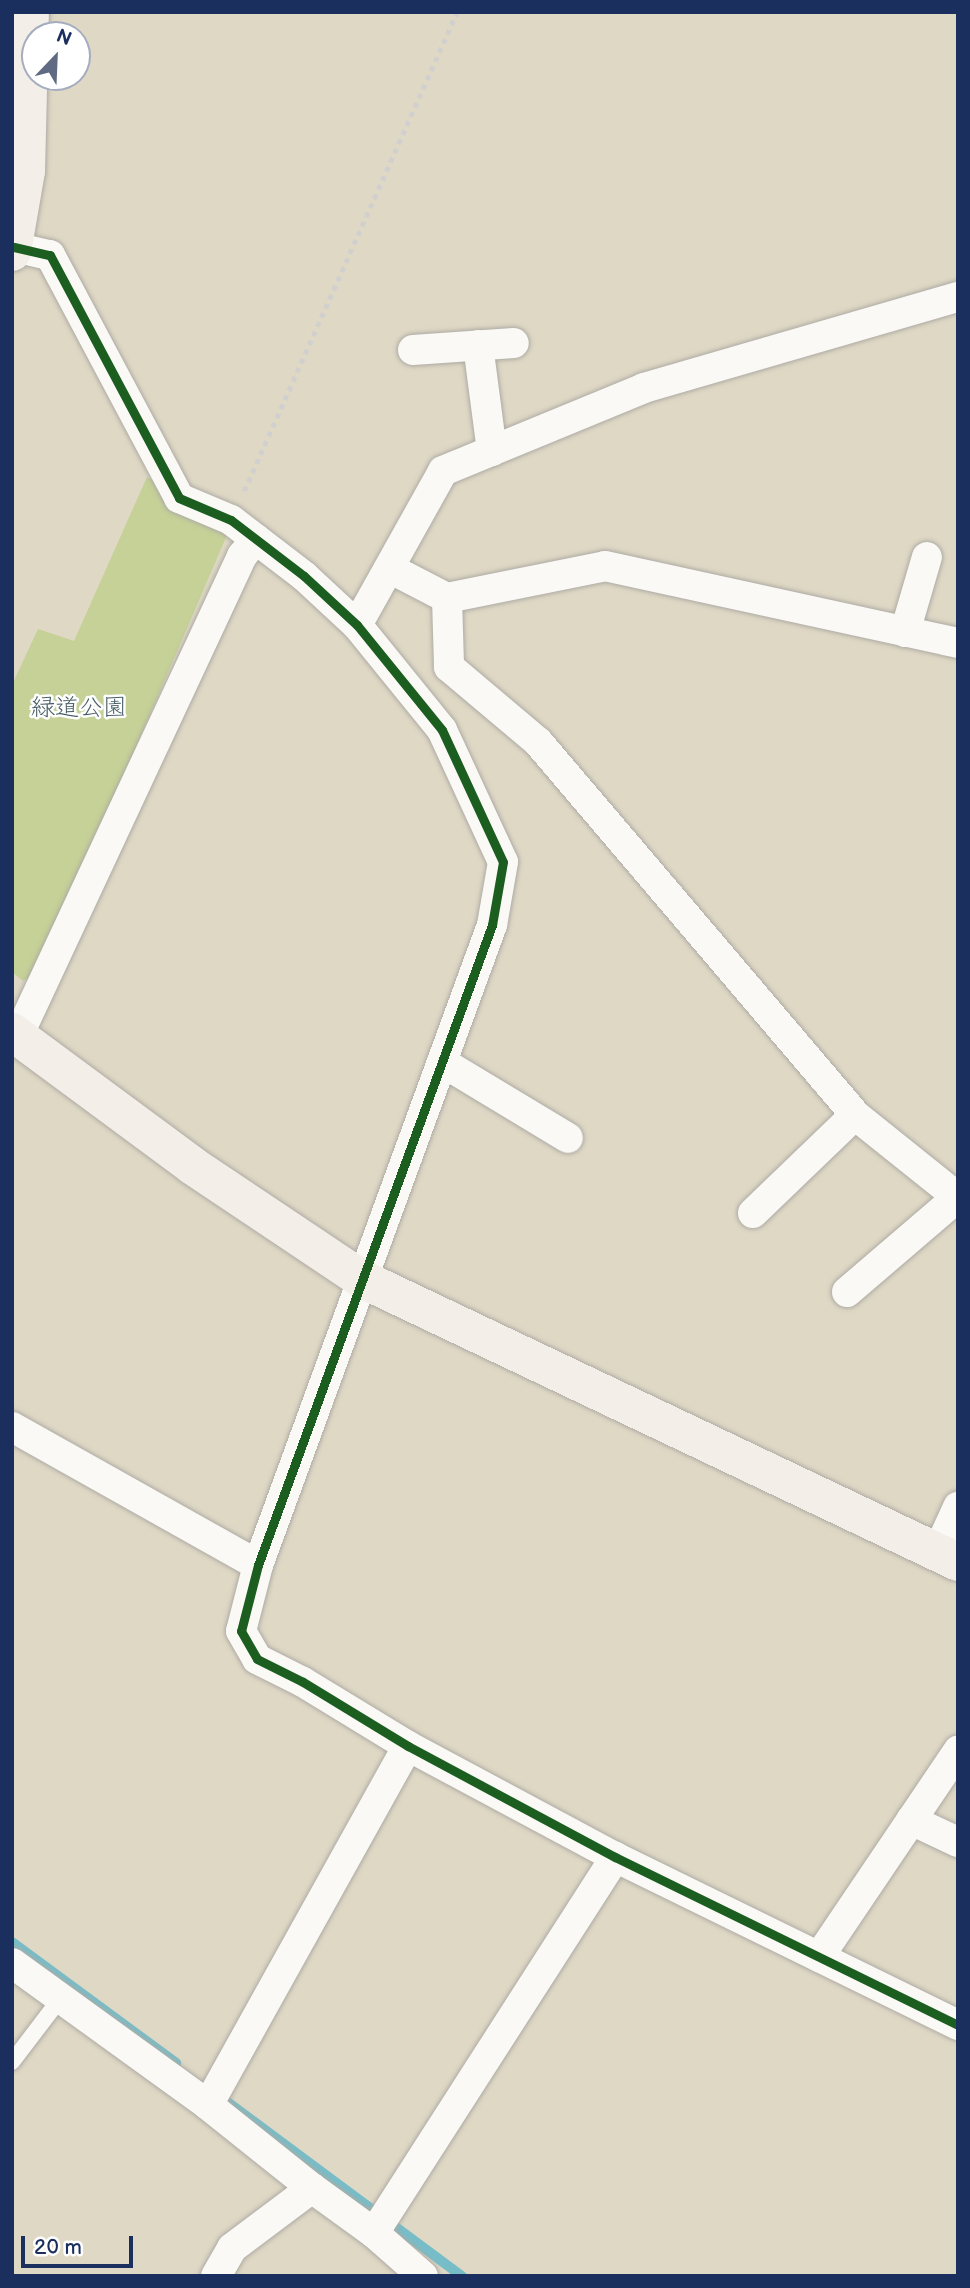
<!DOCTYPE html>
<html>
<head>
<meta charset="utf-8">
<style>
	body { margin:0 }
	#map { position:relative; width:970px; height:2288px; overflow:hidden; background:#dfd8c5; font-family:"Balsamiq Sans","Klee One",sans-serif }
	div>[style] { position:absolute }
	.green>* { inset:0; background:#c5d197 }
	.stream>* { height:10px; margin:-5px; padding:0 5px; transform-origin:5px; border-radius:5px; background:#77bdc8 }
	.path>* { height:4.5px; margin-top:-2.25px; transform-origin:0; background:repeating-linear-gradient(90deg,#d1d0ce 0 5px,transparent 0 10px) }
	.roads { filter:drop-shadow(0 0 2px #aeaba4) drop-shadow(0 0 2px #aeaba4) }
	.lane>* { height:16px; margin:-8px; padding:0 8px; transform-origin:8px; border-radius:8px; background:#faf9f6 }
	.street>* { height:30px; margin:-15px; padding:0 15px; transform-origin:15px; border-radius:15px; background:#faf9f6 }
	.secondary>* { height:38px; margin:-19px; padding:0 19px; transform-origin:19px; border-radius:19px; background:#f3efe8 }
	.cycleway>* { height:9px; margin:-4.5px; padding:0 4.5px; transform-origin:4.5px; border-radius:4.5px; background:#1b5e20 }
	span { translate:-50% -50%; white-space:nowrap; text-align:center; line-height:1.15; -webkit-text-stroke:5px #fff; paint-order:stroke }
	.park-label { font-size:24px; color:#475e64 }
	.frame { position:absolute; inset:0; border:14px solid #1b2f5e; pointer-events:none }
	.north { position:absolute; left:21px; top:21px; width:70px; height:70px; box-sizing:border-box; background:#fff; border:2px solid #a4acbf; border-radius:50%; rotate:23deg; font-size:19px; font-weight:700; line-height:28px; text-align:center; color:#1b2f5e }
	.north::after { content:''; display:block; margin:auto; width:24px; height:32px; background:#606a82; clip-path:polygon(50% 0,100% 100%,50% 72%,0 100%) }
	.scale { position:absolute; left:21px; top:2236px; width:112px; height:32px; box-sizing:border-box; border:4px solid #1b2f5e; border-top:0; padding-left:9px; font-size:21px; line-height:24px; white-space:nowrap; color:#1b2f5e; -webkit-text-stroke:5px #fff; paint-order:stroke }
</style>
</head>
<body>
<div id="map">
	<div class="green">
		<div style="clip-path:polygon(147px 477px,230px 528px,39px 973px,23px 981px,12px 972px,12px 685px,38px 629px,74px 641px)"></div>
	</div>
	<div class="stream">
		<div style="left:12px;top:1942px;width:204px;rotate:36.4deg"></div>
		<div style="left:222px;top:2098px;width:299px;rotate:36.6deg"></div>
	</div>
	<div class="path">
		<div style="left:244px;top:491px;width:524px;rotate:-66.03deg"></div>
	</div>
	<div class="roads">
		<div class="lane">
			<div style="left:12px;top:2062px;width:79px;rotate:-52.7deg"></div>
		</div>
		<div class="street">
			<div style="left:14px;top:247px;width:37px;rotate:13deg"></div>
			<div style="left:50px;top:255px;width:275px;rotate:62deg"></div>
			<div style="left:179px;top:498px;width:56px;rotate:22.9deg"></div>
			<div style="left:231px;top:520px;width:92px;rotate:37.5deg"></div>
			<div style="left:304px;top:576px;width:72px;rotate:42.8deg"></div>
			<div style="left:357px;top:625px;width:135px;rotate:51deg"></div>
			<div style="left:442px;top:730px;width:145px;rotate:65.2deg"></div>
			<div style="left:503px;top:862px;width:64px;rotate:99.9deg"></div>
			<div style="left:492px;top:925px;width:681px;rotate:110.08deg"></div>
			<div style="left:258px;top:1565px;width:68px;rotate:104.4deg"></div>
			<div style="left:241px;top:1631px;width:32px;rotate:60deg"></div>
			<div style="left:257px;top:1659px;width:51px;rotate:26.6deg"></div>
			<div style="left:303px;top:1682px;width:123px;rotate:31.4deg"></div>
			<div style="left:408px;top:1746px;width:235px;rotate:28.2deg"></div>
			<div style="left:615px;top:1857px;width:382px;rotate:26.1deg"></div>
			<div style="left:478px;top:345px;width:107px;rotate:82.5deg"></div>
			<div style="left:413px;top:350px;width:101px;rotate:-4deg"></div>
			<div style="left:391px;top:569px;width:63px;rotate:27.4deg"></div>
			<div style="left:447px;top:598px;width:161px;rotate:-11.4deg"></div>
			<div style="left:605px;top:566px;width:361px;rotate:12.3deg"></div>
			<div style="left:447px;top:598px;width:69px;rotate:88.3deg"></div>
			<div style="left:449px;top:667px;width:116px;rotate:40.1deg"></div>
			<div style="left:538px;top:742px;width:490px;rotate:49.6deg"></div>
			<div style="left:855px;top:1115px;width:129px;rotate:38.7deg"></div>
			<div style="left:357px;top:625px;width:176px;rotate:-60.8deg"></div>
			<div style="left:443px;top:471px;width:217px;rotate:-22.4deg"></div>
			<div style="left:644px;top:388px;width:327px;rotate:-16.2deg"></div>
			<div style="left:905px;top:632px;width:78px;rotate:-73.7deg"></div>
			<div style="left:18px;top:1036px;width:530px;rotate:-64.98deg"></div>
			<div style="left:242px;top:556px;width:22px;rotate:-51deg"></div>
			<div style="left:442px;top:1062px;width:147px;rotate:31.1deg"></div>
			<div style="left:753px;top:1213px;width:141px;rotate:-43.9deg"></div>
			<div style="left:847px;top:1292px;width:146px;rotate:-40.6deg"></div>
			<div style="left:12px;top:1427px;width:282px;rotate:29.3deg"></div>
			<div style="left:937px;top:1553px;width:51px;rotate:-65.5deg"></div>
			<div style="left:911px;top:1820px;width:52px;rotate:25.1deg"></div>
			<div style="left:819px;top:1957px;width:249px;rotate:-56deg"></div>
			<div style="left:12px;top:1963px;width:242px;rotate:35.9deg"></div>
			<div style="left:208px;top:2105px;width:133px;rotate:38.6deg"></div>
			<div style="left:312px;top:2188px;width:77px;rotate:36deg"></div>
			<div style="left:374px;top:2233px;width:65px;rotate:41.3deg"></div>
			<div style="left:208px;top:2105px;width:411px;rotate:-60.9deg"></div>
			<div style="left:374px;top:2233px;width:447px;rotate:-57.3deg"></div>
			<div style="left:216px;top:2276px;width:32px;rotate:-60deg"></div>
			<div style="left:232px;top:2248px;width:100px;rotate:-36.9deg"></div>
		</div>
		<div class="secondary">
			<div style="left:12px;top:252px;width:82px;rotate:-80.2deg"></div>
			<div style="left:26px;top:171px;width:159px;rotate:-88.6deg"></div>
			<div style="left:12px;top:1032px;width:225px;rotate:36.5deg"></div>
			<div style="left:193px;top:1166px;width:203px;rotate:33.8deg"></div>
			<div style="left:362px;top:1279px;width:660px;rotate:25.4deg"></div>
		</div>
	</div>
	<div class="cycleway">
		<div style="left:14px;top:247px;width:37px;rotate:13deg"></div>
		<div style="left:50px;top:255px;width:275px;rotate:62deg"></div>
		<div style="left:179px;top:498px;width:56px;rotate:22.9deg"></div>
		<div style="left:231px;top:520px;width:92px;rotate:37.5deg"></div>
		<div style="left:304px;top:576px;width:72px;rotate:42.8deg"></div>
		<div style="left:357px;top:625px;width:135px;rotate:51deg"></div>
		<div style="left:442px;top:730px;width:145px;rotate:65.2deg"></div>
		<div style="left:503px;top:862px;width:64px;rotate:99.9deg"></div>
		<div style="left:492px;top:925px;width:681px;rotate:110.08deg"></div>
		<div style="left:258px;top:1565px;width:68px;rotate:104.4deg"></div>
		<div style="left:241px;top:1631px;width:32px;rotate:60deg"></div>
		<div style="left:257px;top:1659px;width:51px;rotate:26.6deg"></div>
		<div style="left:303px;top:1682px;width:123px;rotate:31.4deg"></div>
		<div style="left:408px;top:1746px;width:235px;rotate:28.2deg"></div>
		<div style="left:615px;top:1857px;width:382px;rotate:26.1deg"></div>
	</div>
	<div class="park-label">
		<span style="left:79px;top:708px">緑道公園</span>
	</div>
	<div class="frame"></div>
	<div class="north">N</div>
	<div class="scale">20 m</div>
</div>
</body>
</html>
